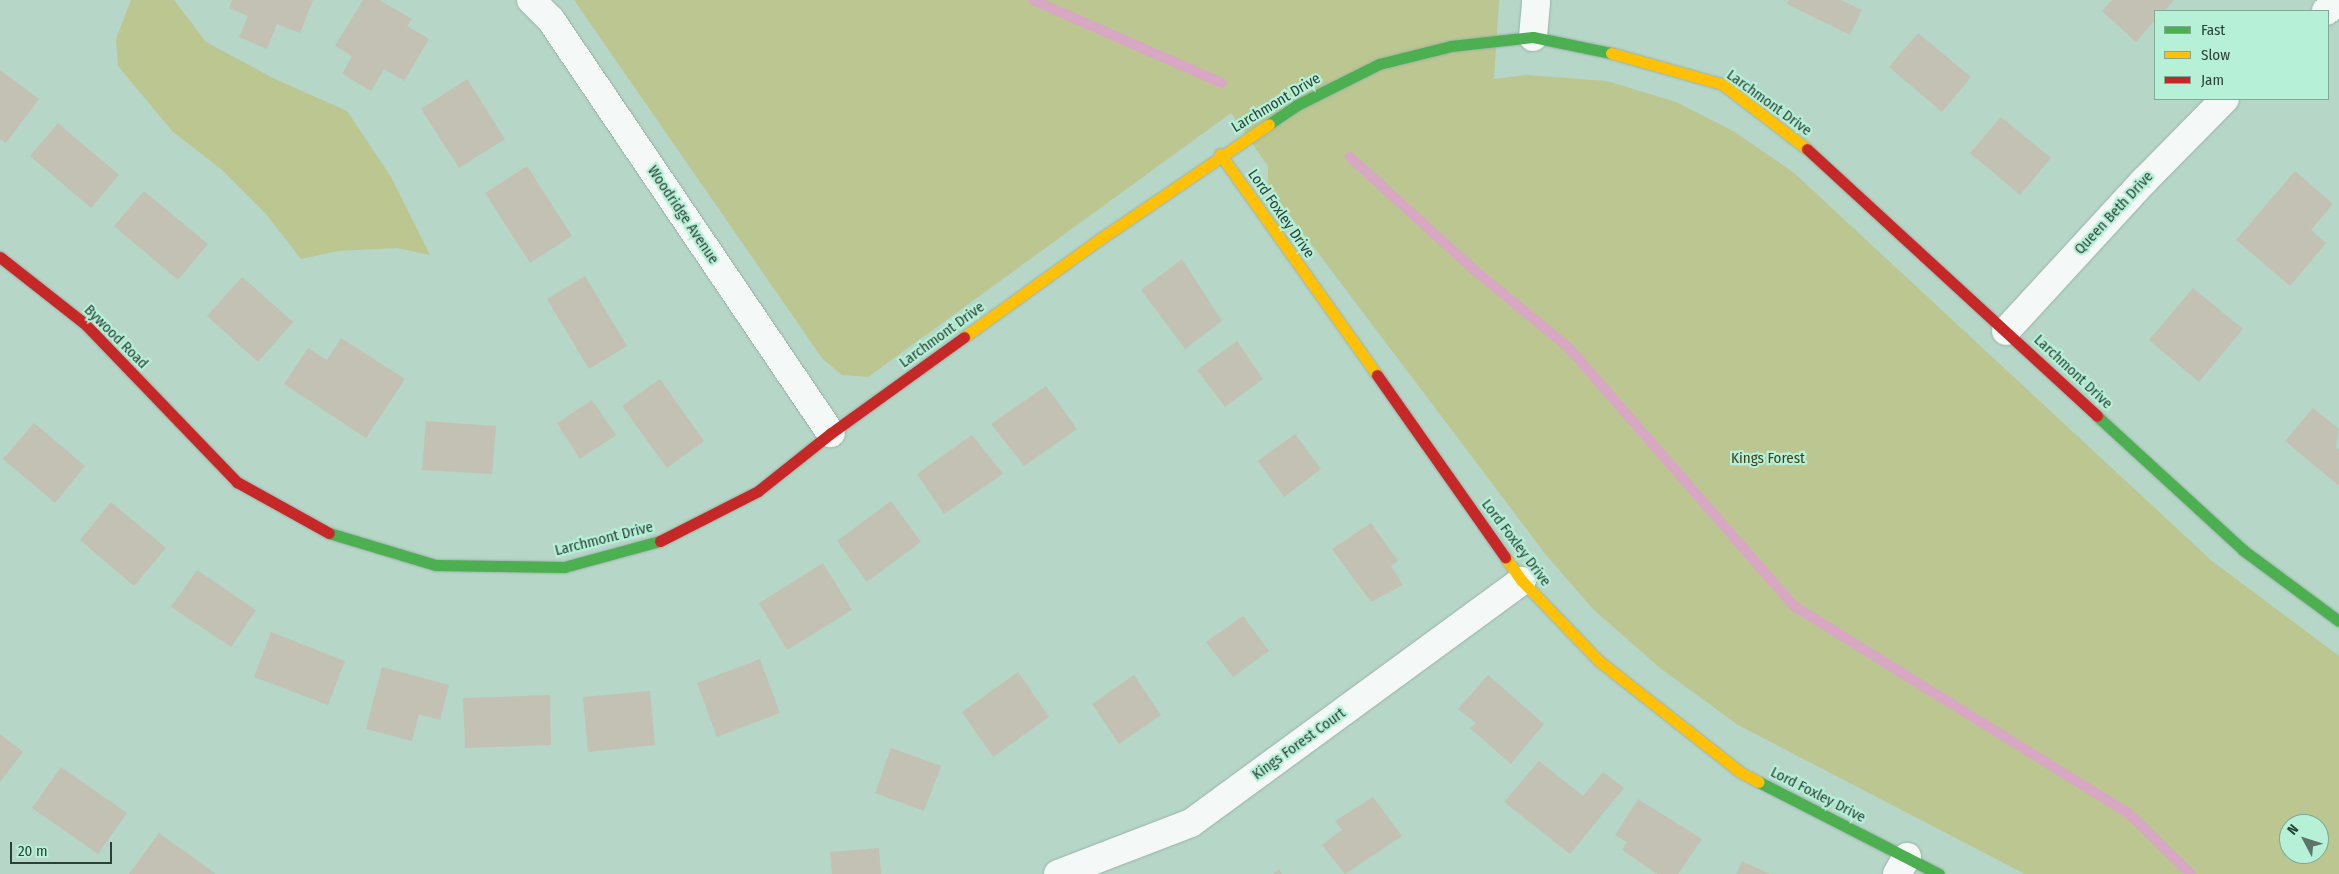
<!DOCTYPE html>
<html>
<head>
<meta charset="utf-8">
<style>
	body { margin:0 }
	#map { position:relative; width:2339px; height:874px; overflow:hidden; background:#b6d6c8; font-family:"Fira Sans Condensed",sans-serif }
	div>[style] { position:absolute }
	.green>* { inset:0; background:#bbc690 }
	.stream>* { height:10px; margin:-5px; padding:0 5px; transform-origin:5px; border-radius:5px; background:#d8a7c3 }
	.building>* { inset:0; background:#c3c1b3 }
	.roads { filter:drop-shadow(0 0 1px #99b2a7) drop-shadow(0 0 1px #99b2a7) }
	.street>* { height:28px; margin:-14px; padding:0 14px; transform-origin:14px; border-radius:14px; background:#f4f9f7 }
	.fast>* { height:11px; margin:-5.5px; padding:0 5.5px; transform-origin:5.5px; border-radius:5.5px; background:#4caf50 }
	.slow>* { height:11px; margin:-5.5px; padding:0 5.5px; transform-origin:5.5px; border-radius:5.5px; background:#ffc107 }
	.jam>* { height:11px; margin:-5.5px; padding:0 5.5px; transform-origin:5.5px; border-radius:5.5px; background:#c62828 }
	span { translate:-50% -50%; white-space:nowrap; text-align:center; line-height:1.15; -webkit-text-stroke:4.5px #b6f0d6; paint-order:stroke }
	.street-label { font-size:15px; color:#2a4137 }
	.park-label { font-size:15px; color:#423f18 }
	.legend { position:absolute; left:2154px; top:10px; width:175px; height:90px; box-sizing:border-box; background:#b6f0d6; border:1px solid #7eaa96; margin:0; padding:6px 9px; list-style:none; font-size:15px; color:#2a4137 }
	.legend li { display:flex; align-items:center; gap:10px; height:25px }
	.legend b { width:25px; border:1px solid #7eaa96 }
	.north { position:absolute; left:2279px; top:814px; width:50px; height:50px; box-sizing:border-box; background:#b6f0d6; border:1px solid #7eaa96; border-radius:50%; rotate:310deg; font-size:14px; font-weight:700; line-height:20px; text-align:center; color:#2a4137 }
	.north::after { content:''; display:block; margin:auto; width:18px; height:22px; background:#5b756a; clip-path:polygon(50% 0,100% 100%,50% 72%,0 100%) }
	.scale { position:absolute; left:10px; top:842px; width:102px; height:22px; box-sizing:border-box; border:2px solid #2a4137; border-top:0; padding-left:6px; font-size:15px; line-height:18px; white-space:nowrap; color:#2a4137; -webkit-text-stroke:4px #b6f0d6; paint-order:stroke }
</style>
</head>
<body>
<div id="map">
	<div class="green">
		<div style="clip-path:polygon(131px 0,174px 0,206px 42px,275px 79px,347px 111px,391px 177px,430px 255px,397px 248px,338px 251px,301px 259px,266px 214px,221px 169px,173px 132px,118px 66px,116px 39px)"></div>
		<div style="clip-path:polygon(evenodd,574px 0,1499px 0,1494px 79px,1527px 75px,1607px 81px,1676px 102px,1733px 131px,1793px 172px,2212px 561px,2339px 656px,2339px 874px,2025px 874px,1738px 725px,1660px 668px,1594px 610px,1546px 555px,1279px 201px,1268px 183px,1268px 166px,1231px 113px,868px 377px,842px 375px,822px 358px,574px 0,2289px 824px,2319px 824px,2319px 854px,2289px 854px,2289px 824px)"></div>
	</div>
	<div class="stream">
		<div style="left:1033px;top:0;width:206px;rotate:23.7deg"></div>
		<div style="left:1350px;top:157px;width:166px;rotate:42.3deg"></div>
		<div style="left:1473px;top:269px;width:123px;rotate:39.4deg"></div>
		<div style="left:1568px;top:347px;width:344px;rotate:48.9deg"></div>
		<div style="left:1794px;top:606px;width:394px;rotate:31.8deg"></div>
		<div style="left:2129px;top:814px;width:86px;rotate:44.1deg"></div>
	</div>
	<div class="building">
		<div style="clip-path:polygon(232px 0,313px 0,300px 33px,277px 24px,267px 49px,239px 37px,248px 16px,229px 8px)"></div>
		<div style="clip-path:polygon(363px 0,379px 0,412px 19px,407px 26px,429px 39px,404px 81px,384px 69px,371px 91px,342px 74px,352px 56px,335px 46px)"></div>
		<div style="clip-path:polygon(1789px 0,1841px 0,1862px 10px,1850px 35px,1787px 4px)"></div>
		<div style="clip-path:polygon(2112px 0,2174px 0,2164px 11px,2155px 11px,2155px 20px,2136px 42px,2102px 11px)"></div>
		<div style="clip-path:polygon(1918px 33px,1971px 77px,1942px 112px,1889px 67px)"></div>
		<div style="clip-path:polygon(0 70px,39px 99px,6px 143px,0 139px)"></div>
		<div style="clip-path:polygon(467px 79px,505px 139px,459px 168px,421px 109px)"></div>
		<div style="clip-path:polygon(2001px 117px,2051px 158px,2020px 195px,1970px 153px)"></div>
		<div style="clip-path:polygon(58px 123px,119px 175px,91px 208px,30px 156px)"></div>
		<div style="clip-path:polygon(527px 166px,572px 236px,530px 263px,485px 193px)"></div>
		<div style="clip-path:polygon(2295px 171px,2333px 204px,2311px 230px,2326px 243px,2290px 286px,2236px 240px)"></div>
		<div style="clip-path:polygon(144px 191px,208px 244px,178px 280px,114px 226px)"></div>
		<div style="clip-path:polygon(1182px 259px,1222px 321px,1185px 349px,1141px 290px)"></div>
		<div style="clip-path:polygon(585px 276px,627px 346px,589px 369px,547px 299px)"></div>
		<div style="clip-path:polygon(242px 277px,293px 322px,258px 362px,207px 316px)"></div>
		<div style="clip-path:polygon(2193px 288px,2243px 329px,2199px 382px,2149px 340px)"></div>
		<div style="clip-path:polygon(341px 338px,405px 379px,366px 438px,284px 384px,308px 348px,327px 360px)"></div>
		<div style="clip-path:polygon(1237px 341px,1263px 379px,1225px 407px,1197px 370px)"></div>
		<div style="clip-path:polygon(660px 379px,704px 441px,667px 468px,622px 406px)"></div>
		<div style="clip-path:polygon(1046px 386px,1077px 429px,1024px 466px,991px 424px)"></div>
		<div style="clip-path:polygon(592px 400px,616px 435px,580px 459px,557px 423px)"></div>
		<div style="clip-path:polygon(2313px 408px,2339px 429px,2336px 447px,2339px 450px,2339px 486px,2285px 441px)"></div>
		<div style="clip-path:polygon(426px 421px,496px 426px,492px 474px,422px 470px)"></div>
		<div style="clip-path:polygon(34px 423px,85px 466px,55px 503px,3px 459px)"></div>
		<div style="clip-path:polygon(1295px 434px,1321px 469px,1284px 497px,1258px 461px)"></div>
		<div style="clip-path:polygon(972px 435px,1003px 474px,944px 514px,917px 474px)"></div>
		<div style="clip-path:polygon(891px 501px,921px 542px,867px 582px,837px 541px)"></div>
		<div style="clip-path:polygon(111px 502px,166px 548px,134px 586px,80px 540px)"></div>
		<div style="clip-path:polygon(1371px 523px,1398px 561px,1391px 566px,1403px 585px,1371px 602px,1332px 549px)"></div>
		<div style="clip-path:polygon(823px 563px,852px 610px,787px 650px,759px 603px)"></div>
		<div style="clip-path:polygon(197px 570px,256px 610px,231px 647px,171px 607px)"></div>
		<div style="clip-path:polygon(1243px 616px,1269px 651px,1233px 677px,1206px 642px)"></div>
		<div style="clip-path:polygon(271px 632px,345px 661px,328px 705px,254px 677px)"></div>
		<div style="clip-path:polygon(760px 659px,780px 713px,717px 737px,697px 683px)"></div>
		<div style="clip-path:polygon(382px 667px,449px 685px,440px 720px,419px 714px,412px 741px,366px 729px)"></div>
		<div style="clip-path:polygon(1018px 672px,1049px 717px,993px 757px,962px 712px)"></div>
		<div style="clip-path:polygon(1134px 675px,1161px 715px,1119px 744px,1092px 704px)"></div>
		<div style="clip-path:polygon(1488px 675px,1544px 724px,1511px 764px,1470px 728px,1476px 723px,1458px 709px)"></div>
		<div style="clip-path:polygon(650px 691px,655px 745px,588px 752px,583px 697px)"></div>
		<div style="clip-path:polygon(550px 695px,551px 745px,465px 748px,463px 698px)"></div>
		<div style="clip-path:polygon(0 734px,23px 752px,0 782px)"></div>
		<div style="clip-path:polygon(891px 748px,941px 766px,924px 811px,875px 793px)"></div>
		<div style="clip-path:polygon(1539px 761px,1583px 796px,1603px 772px,1624px 788px,1570px 854px,1504px 802px)"></div>
		<div style="clip-path:polygon(61px 767px,127px 813px,98px 854px,32px 808px)"></div>
		<div style="clip-path:polygon(1373px 797px,1402px 836px,1345px 874px,1322px 845px,1342px 830px,1335px 821px)"></div>
		<div style="clip-path:polygon(1638px 799px,1702px 839px,1678px 874px,1657px 874px,1622px 850px,1627px 842px,1615px 835px)"></div>
		<div style="clip-path:polygon(159px 833px,216px 874px,129px 874px)"></div>
		<div style="clip-path:polygon(879px 848px,881px 874px,832px 874px,830px 852px)"></div>
		<div style="clip-path:polygon(1742px 861px,1770px 874px,1736px 874px)"></div>
		<div style="clip-path:polygon(1279px 869px,1282px 874px,1273px 874px)"></div>
	</div>
	<div class="roads">
		<div class="street">
			<div style="left:531px;top:0;width:28px;rotate:45deg"></div>
			<div style="left:551px;top:20px;width:499px;rotate:55.9deg"></div>
			<div style="left:2326px;top:11px;width:16px;rotate:-38deg"></div>
			<div style="left:1533px;top:37px;width:37px;rotate:-85deg"></div>
			<div style="left:2006px;top:331px;width:204px;rotate:-47.4deg"></div>
			<div style="left:2144px;top:181px;width:115px;rotate:-45.4deg"></div>
			<div style="left:1058px;top:874px;width:142px;rotate:-21deg"></div>
			<div style="left:1191px;top:823px;width:410px;rotate:-36.2deg"></div>
			<div style="left:1897px;top:874px;width:20px;rotate:-60deg"></div>
		</div>
		<div class="fast">
			<div style="left:1269px;top:124px;width:34px;rotate:-34deg"></div>
			<div style="left:1297px;top:105px;width:92px;rotate:-26.6deg"></div>
			<div style="left:1379px;top:64px;width:74px;rotate:-14deg"></div>
			<div style="left:1451px;top:46px;width:82px;rotate:-6.3deg"></div>
			<div style="left:1533px;top:37px;width:80px;rotate:11.6deg"></div>
			<div style="left:2097px;top:416px;width:198px;rotate:42.5deg"></div>
			<div style="left:2243px;top:550px;width:119px;rotate:36.5deg"></div>
			<div style="left:329px;top:533px;width:112px;rotate:16.7deg"></div>
			<div style="left:436px;top:565px;width:128px;rotate:0.9deg"></div>
			<div style="left:564px;top:567px;width:99px;rotate:-15.2deg"></div>
			<div style="left:1759px;top:782px;width:202px;rotate:27.1deg"></div>
		</div>
		<div class="slow">
			<div style="left:1611px;top:53px;width:115px;rotate:15.6deg"></div>
			<div style="left:1722px;top:84px;width:107px;rotate:37.4deg"></div>
			<div style="left:1220px;top:154px;width:271px;rotate:54.6deg"></div>
			<div style="left:964px;top:337px;width:168px;rotate:-35.8deg"></div>
			<div style="left:1100px;top:239px;width:204px;rotate:-34.2deg"></div>
			<div style="left:1505px;top:557px;width:29px;rotate:55deg"></div>
			<div style="left:1522px;top:581px;width:111px;rotate:46.1deg"></div>
			<div style="left:1599px;top:661px;width:179px;rotate:38.2deg"></div>
			<div style="left:1740px;top:772px;width:21px;rotate:28deg"></div>
		</div>
		<div class="jam">
			<div style="left:1807px;top:149px;width:394px;rotate:42.6deg"></div>
			<div style="left:0;top:257px;width:107px;rotate:38.2deg"></div>
			<div style="left:84px;top:323px;width:221px;rotate:46.1deg"></div>
			<div style="left:237px;top:482px;width:105px;rotate:29deg"></div>
			<div style="left:1377px;top:375px;width:223px;rotate:54.9deg"></div>
			<div style="left:660px;top:541px;width:110px;rotate:-27deg"></div>
			<div style="left:758px;top:491px;width:93px;rotate:-38.5deg"></div>
			<div style="left:831px;top:433px;width:164px;rotate:-35.8deg"></div>
		</div>
	</div>
	<div class="street-label">
		<span style="left:1276px;top:103px;rotate:-31deg">Larchmont Drive</span>
		<span style="left:1769px;top:103px;rotate:36deg">Larchmont Drive</span>
		<span style="left:2114px;top:213px;rotate:-47deg">Queen Beth Drive</span>
		<span style="left:1281px;top:214px;rotate:55deg">Lord Foxley Drive</span>
		<span style="left:683px;top:215px;rotate:56deg">Woodridge Avenue</span>
		<span style="left:942px;top:335px;rotate:-36deg">Larchmont Drive</span>
		<span style="left:116px;top:337px;rotate:45deg">Bywood Road</span>
		<span style="left:2073px;top:372px;rotate:43deg">Larchmont Drive</span>
		<span style="left:604px;top:539px;rotate:-14deg">Larchmont Drive</span>
		<span style="left:1516px;top:543px;rotate:53deg">Lord Foxley Drive</span>
		<span style="left:1299px;top:744px;rotate:-36deg">Kings Forest Court</span>
		<span style="left:1818px;top:795px;rotate:27deg">Lord Foxley Drive</span>
	</div>
	<div class="park-label">
		<span style="left:1768px;top:459px">Kings Forest</span>
	</div>
	<ul class="legend">
	<li><b style="height:6px;background:#4caf50"></b>Fast</li>
	<li><b style="height:6px;background:#ffc107"></b>Slow</li>
	<li><b style="height:6px;background:#c62828"></b>Jam</li>
	</ul>
	<div class="north">N</div>
	<div class="scale">20 m</div>
</div>
</body>
</html>
